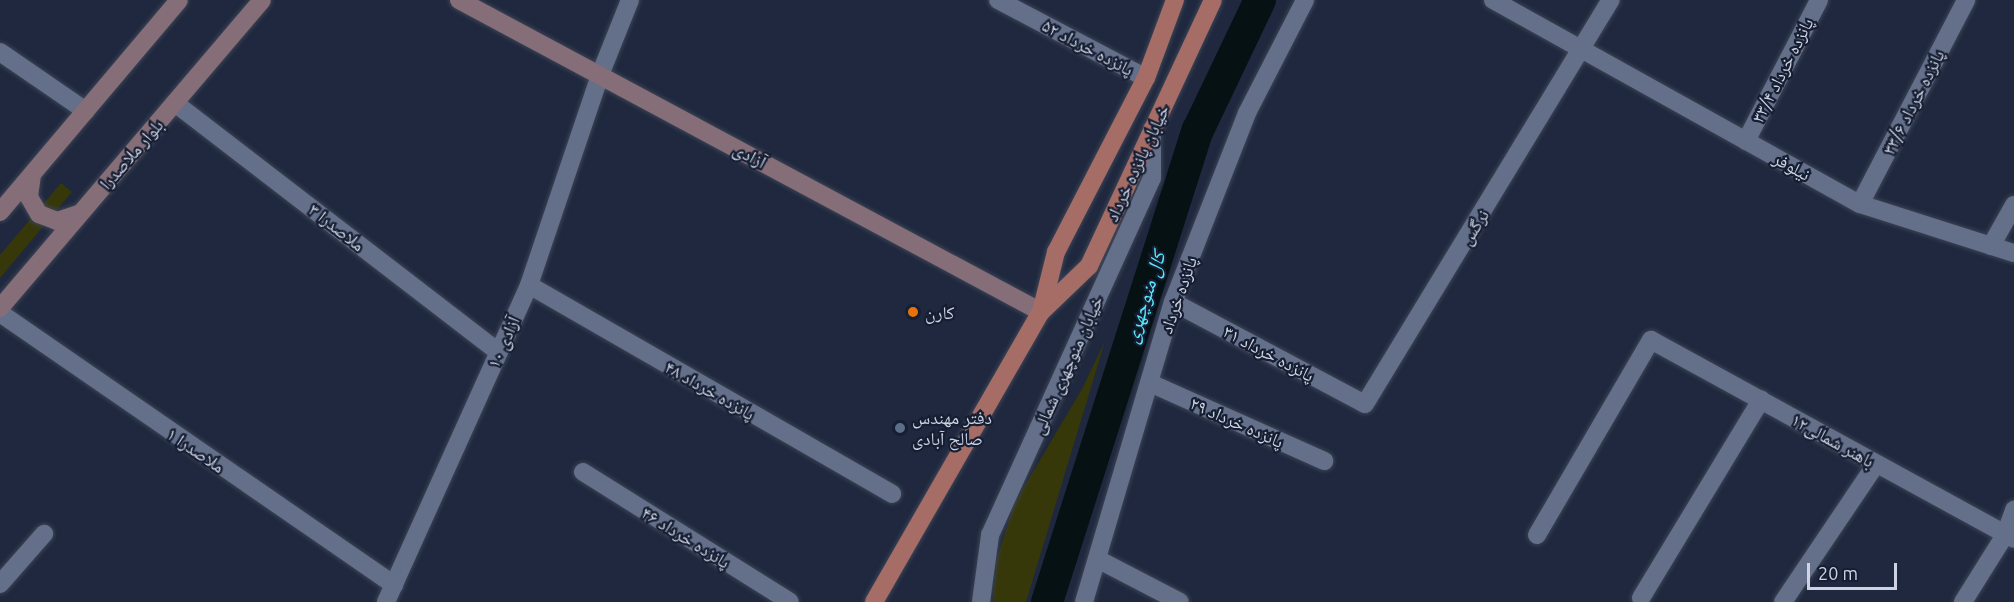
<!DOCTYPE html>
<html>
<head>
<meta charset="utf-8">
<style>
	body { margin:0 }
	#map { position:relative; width:2014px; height:602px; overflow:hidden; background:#1f283e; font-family:Ubuntu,"Noto Naskh Arabic",sans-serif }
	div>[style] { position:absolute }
	.green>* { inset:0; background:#37380a }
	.canal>* { height:32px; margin:-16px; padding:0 16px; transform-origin:16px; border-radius:16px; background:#051113 }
	.roads { filter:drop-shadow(0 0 2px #3c4355) drop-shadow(0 0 2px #3c4355) }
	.minor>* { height:18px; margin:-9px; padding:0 9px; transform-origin:9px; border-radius:9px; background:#646f89 }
	.tertiary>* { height:18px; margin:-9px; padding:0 9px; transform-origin:9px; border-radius:9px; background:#646f89 }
	.secondary>* { height:18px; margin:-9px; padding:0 9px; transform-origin:9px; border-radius:9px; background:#856e78 }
	.primary>* { height:18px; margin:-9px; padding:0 9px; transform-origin:9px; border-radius:9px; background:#a56d66 }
	.dots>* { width:16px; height:16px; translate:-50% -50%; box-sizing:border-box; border:3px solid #161e33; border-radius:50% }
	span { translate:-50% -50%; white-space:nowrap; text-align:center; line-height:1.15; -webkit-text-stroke:4.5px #161e33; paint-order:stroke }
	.street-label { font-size:18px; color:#cdd3e2 }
	.poi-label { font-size:18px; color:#cdd3e2 }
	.left { translate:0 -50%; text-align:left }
	.water-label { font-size:20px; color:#58eafc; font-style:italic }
	.scale { position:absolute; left:1807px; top:563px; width:90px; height:27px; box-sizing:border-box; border:3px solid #cdd3e2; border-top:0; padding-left:8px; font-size:18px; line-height:21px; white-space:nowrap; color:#cdd3e2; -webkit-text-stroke:4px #161e33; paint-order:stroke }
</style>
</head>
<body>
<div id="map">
	<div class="green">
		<div style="clip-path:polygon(61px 183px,72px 192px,0 278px,0 255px)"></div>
		<div style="clip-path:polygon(1105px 341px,1026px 602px,993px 602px,996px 562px,1014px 504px,1082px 389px)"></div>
	</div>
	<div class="canal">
		<div style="left:1047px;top:602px;width:496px;rotate:-72.3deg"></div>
		<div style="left:1198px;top:130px;width:144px;rotate:-64.5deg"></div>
	</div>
	<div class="roads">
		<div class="minor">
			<div style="left:998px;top:0;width:167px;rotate:27.8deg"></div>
			<div style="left:1493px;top:0;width:420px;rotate:29.1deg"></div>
			<div style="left:1860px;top:204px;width:162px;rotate:17.7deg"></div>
			<div style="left:0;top:52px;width:104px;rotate:34.5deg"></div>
			<div style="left:175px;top:103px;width:408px;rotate:37.6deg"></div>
			<div style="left:1746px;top:141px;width:159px;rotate:-62.6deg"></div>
			<div style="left:1860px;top:204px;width:230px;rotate:-62.5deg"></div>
			<div style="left:1991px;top:246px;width:47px;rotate:-60.7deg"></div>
			<div style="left:529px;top:285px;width:419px;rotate:29.9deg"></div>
			<div style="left:1173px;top:302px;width:217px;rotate:28deg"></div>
			<div style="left:1365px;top:404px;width:473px;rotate:-58.7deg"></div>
			<div style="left:0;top:313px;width:479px;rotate:34.6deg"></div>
			<div style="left:1150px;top:383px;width:191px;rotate:24.1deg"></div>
			<div style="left:583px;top:472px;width:244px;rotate:32.1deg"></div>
			<div style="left:1537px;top:535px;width:226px;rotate:-59.7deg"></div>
			<div style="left:1651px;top:340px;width:414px;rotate:28.7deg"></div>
			<div style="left:1099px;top:560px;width:91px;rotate:27.4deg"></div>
			<div style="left:0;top:584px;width:67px;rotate:-48.7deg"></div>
			<div style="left:1641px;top:598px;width:232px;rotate:-58.8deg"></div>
			<div style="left:386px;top:602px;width:348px;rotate:-65.7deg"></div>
			<div style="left:529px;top:285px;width:222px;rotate:-71.3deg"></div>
			<div style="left:1783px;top:602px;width:166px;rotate:-56deg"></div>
			<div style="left:1963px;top:602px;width:79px;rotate:-57.9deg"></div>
			<div style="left:2005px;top:535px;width:27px;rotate:-70deg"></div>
		</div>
		<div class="tertiary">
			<div style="left:600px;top:75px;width:81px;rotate:-68.2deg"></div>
			<div style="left:981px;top:602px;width:68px;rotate:-82.3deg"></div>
			<div style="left:990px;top:535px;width:392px;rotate:-65.6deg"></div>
			<div style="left:1152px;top:178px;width:49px;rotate:-90deg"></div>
			<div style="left:1084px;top:602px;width:313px;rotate:-73.5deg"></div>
			<div style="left:1173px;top:302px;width:203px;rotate:-68.6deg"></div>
			<div style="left:1247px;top:113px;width:127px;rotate:-62.8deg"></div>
		</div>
		<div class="secondary">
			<div style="left:459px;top:0;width:660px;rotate:28.19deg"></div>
			<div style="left:32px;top:175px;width:22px;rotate:98deg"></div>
			<div style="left:29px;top:197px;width:20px;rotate:60deg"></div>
			<div style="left:39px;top:214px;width:19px;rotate:21deg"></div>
			<div style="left:57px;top:221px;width:23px;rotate:-18deg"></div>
			<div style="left:0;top:212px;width:277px;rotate:-49.8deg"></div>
			<div style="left:0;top:308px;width:404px;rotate:-49.6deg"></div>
		</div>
		<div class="primary">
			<div style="left:1041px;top:312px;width:62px;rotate:-76deg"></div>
			<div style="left:1056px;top:252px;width:196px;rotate:-62.7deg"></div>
			<div style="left:1146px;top:78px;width:83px;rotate:-69.6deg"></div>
			<div style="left:874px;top:602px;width:335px;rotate:-60.1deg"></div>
			<div style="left:1041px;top:312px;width:66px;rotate:-43.8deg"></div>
			<div style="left:1089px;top:266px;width:293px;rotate:-65deg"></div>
		</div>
	</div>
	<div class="dots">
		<div style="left:913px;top:312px;background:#e8710a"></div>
		<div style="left:900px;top:428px;background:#5c6f8a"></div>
	</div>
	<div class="street-label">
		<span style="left:1088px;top:47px;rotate:28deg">پانزده خرداد ۵۲</span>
		<span style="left:1782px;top:70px;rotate:-63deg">پانزده خرداد ۳۳/۴</span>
		<span style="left:1913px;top:102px;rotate:-63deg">پانزده خرداد ۳۳/۶</span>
		<span style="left:131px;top:154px;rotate:-49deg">بلوار ملاصدرا</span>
		<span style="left:750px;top:155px;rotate:28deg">آزادی</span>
		<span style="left:1137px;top:163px;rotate:-65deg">خیابان پانزده خرداد</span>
		<span style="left:1792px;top:166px;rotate:29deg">نیلوفر</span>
		<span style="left:337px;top:227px;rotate:38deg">ملاصدرا ۳</span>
		<span style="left:1474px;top:227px;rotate:-58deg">نرگس</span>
		<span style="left:1178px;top:295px;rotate:-71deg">پانزده خرداد</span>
		<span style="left:503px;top:342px;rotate:-66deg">آزادی ۱۰</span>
		<span style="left:1269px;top:353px;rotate:28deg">پانزده خرداد ۳۱</span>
		<span style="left:1067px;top:365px;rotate:-66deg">خیابان منوچهری شمالی</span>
		<span style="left:710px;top:390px;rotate:30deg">پانزده خرداد ۴۸</span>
		<span style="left:1237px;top:422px;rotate:24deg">پانزده خرداد ۲۹</span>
		<span style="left:1833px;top:440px;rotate:29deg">باهنر شمالی۱۲</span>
		<span style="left:196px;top:450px;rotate:34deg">ملاصدرا ۱</span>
		<span style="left:686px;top:537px;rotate:32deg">پانزده خرداد ۴۶</span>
	</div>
	<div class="poi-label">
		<span class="left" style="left:925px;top:312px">کارن</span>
		<span class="left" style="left:912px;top:428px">دفتر مهندس<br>صالح آبادی</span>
	</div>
	<div class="water-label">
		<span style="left:1144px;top:297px;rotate:-72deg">کال منوچهری</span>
	</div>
	<div class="scale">20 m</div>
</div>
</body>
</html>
